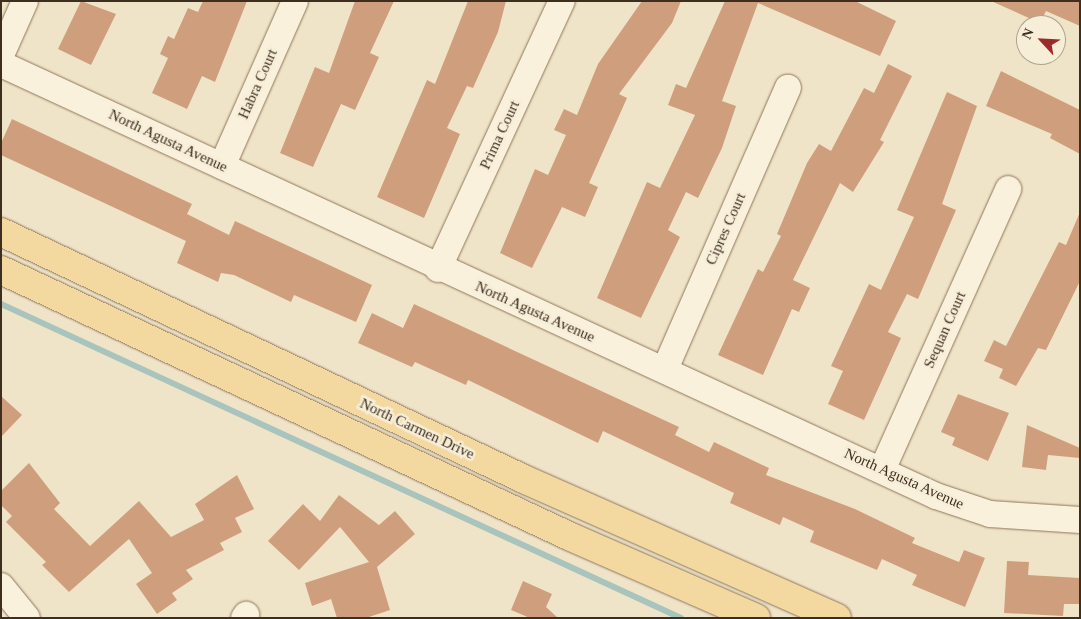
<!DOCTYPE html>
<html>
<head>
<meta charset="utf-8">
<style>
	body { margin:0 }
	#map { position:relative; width:1081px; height:619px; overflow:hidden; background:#f0e4c8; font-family:Georgia,serif }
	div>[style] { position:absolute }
	.stream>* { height:6px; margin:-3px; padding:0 3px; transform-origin:3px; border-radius:3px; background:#a9c4bc }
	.building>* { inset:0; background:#cf9f7d }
	.roads { filter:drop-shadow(0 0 1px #8d765c) drop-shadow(0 0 1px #8d765c) }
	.minor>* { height:26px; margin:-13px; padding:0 13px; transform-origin:13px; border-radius:13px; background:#faf1dc }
	.major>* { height:28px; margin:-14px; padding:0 14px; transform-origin:14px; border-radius:14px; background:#f3d9a0 }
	span { translate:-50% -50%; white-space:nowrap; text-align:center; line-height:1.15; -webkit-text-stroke:5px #f7eed8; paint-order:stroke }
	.street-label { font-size:15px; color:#3d2e20 }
	.frame { position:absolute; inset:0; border:2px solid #3d2e20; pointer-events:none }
	.north { position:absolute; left:1016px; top:15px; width:50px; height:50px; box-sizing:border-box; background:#f7eed8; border:1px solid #ada18e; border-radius:50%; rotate:295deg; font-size:14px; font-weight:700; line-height:20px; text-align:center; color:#3d2e20 }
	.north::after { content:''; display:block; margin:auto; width:18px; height:22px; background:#9e2a2b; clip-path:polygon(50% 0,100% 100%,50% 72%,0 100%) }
</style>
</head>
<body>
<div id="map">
	<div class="stream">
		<div style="left:1px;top:304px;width:749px;rotate:24.79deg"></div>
	</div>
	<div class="building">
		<div style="clip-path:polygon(81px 1px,116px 14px,91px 65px,58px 49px)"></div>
		<div style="clip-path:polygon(203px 1px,247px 1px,215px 82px,202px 76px,187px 109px,152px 93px,168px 58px,160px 54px,168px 36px,174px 39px,188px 8px,198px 12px)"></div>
		<div style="clip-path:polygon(355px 1px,394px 1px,370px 53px,379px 57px,355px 110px,341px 104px,313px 167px,280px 153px,315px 67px,329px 73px)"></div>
		<div style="clip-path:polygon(468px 1px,506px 1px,498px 32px,473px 88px,467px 86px,447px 128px,460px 134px,424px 218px,377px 197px,427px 80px,435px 84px)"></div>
		<div style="clip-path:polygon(642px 1px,681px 1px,672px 23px,619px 94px,627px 98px,589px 183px,598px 187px,585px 217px,562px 207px,532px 268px,500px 253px,535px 169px,548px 175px,566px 135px,554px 130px,564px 109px,577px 115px,598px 64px)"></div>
		<div style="clip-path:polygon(725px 1px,855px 1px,896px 21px,880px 56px,758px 3px,722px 101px,736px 106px,722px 148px,698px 198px,686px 192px,668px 230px,680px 237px,641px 318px,597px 298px,647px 182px,660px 188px,695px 115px,668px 105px,676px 84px,686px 88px)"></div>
		<div style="clip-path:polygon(991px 1px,1080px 1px,1080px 26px,1046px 11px,1040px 23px)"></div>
		<div style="clip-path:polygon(888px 64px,912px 76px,880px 140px,884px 142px,853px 192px,840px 183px,793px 280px,810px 288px,799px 312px,792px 309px,763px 375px,718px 355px,758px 269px,763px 272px,781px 236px,777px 234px,807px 163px,819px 144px,831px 151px,864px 88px,874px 93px)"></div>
		<div style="clip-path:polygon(1001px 71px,1080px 110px,1080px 154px,1050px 138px,1052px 134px,986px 106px)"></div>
		<div style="clip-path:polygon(947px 92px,977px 106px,942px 204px,956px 210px,918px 299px,907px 294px,888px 332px,901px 338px,864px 420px,828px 404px,843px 371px,831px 366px,869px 284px,881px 290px,914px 217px,897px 210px)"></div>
		<div style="clip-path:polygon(12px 119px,192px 204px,187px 214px,229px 235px,235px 221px,372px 285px,356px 322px,294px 295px,291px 302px,234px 275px,221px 273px,218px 282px,177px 263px,186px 241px,1px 155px,1px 143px)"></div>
		<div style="clip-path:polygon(1080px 212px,1080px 281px,1046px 350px,1038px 348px,1016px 386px,999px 378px,1003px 369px,984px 361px,994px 340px,1006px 346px,1059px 242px,1066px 245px)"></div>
		<div style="clip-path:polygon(414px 304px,679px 427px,675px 435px,709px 452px,714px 442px,769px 468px,766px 475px,855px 509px,915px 538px,912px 543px,959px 562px,964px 550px,985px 558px,965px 607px,912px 585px,917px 575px,882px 559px,877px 570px,810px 542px,814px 531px,783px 517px,780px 525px,730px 503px,734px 493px,603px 431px,598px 443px,468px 380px,466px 385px,415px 362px,412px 367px,358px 343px,372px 313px,403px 328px)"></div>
		<div style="clip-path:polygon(958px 394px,1009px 413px,988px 461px,952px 445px,955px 438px,941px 432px)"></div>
		<div style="clip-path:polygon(1px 396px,22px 415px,1px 437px)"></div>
		<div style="clip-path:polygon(1027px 425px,1080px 448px,1080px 458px,1048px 455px,1046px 470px,1022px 467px)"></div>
		<div style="clip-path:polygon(29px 463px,60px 503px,54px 509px,90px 546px,139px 501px,171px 537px,204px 520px,195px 504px,237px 475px,254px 509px,235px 518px,242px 532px,220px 543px,224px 550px,186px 570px,193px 579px,172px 593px,177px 600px,157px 614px,136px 584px,152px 573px,129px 539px,69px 592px,42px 565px,46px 562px,6px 522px,12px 516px,1px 505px,1px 491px)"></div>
		<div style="clip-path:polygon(339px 495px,379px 525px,395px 511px,415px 534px,377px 567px,390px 610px,366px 618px,337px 618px,331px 599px,312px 606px,305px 583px,369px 562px,340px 527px,299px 570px,268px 541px,303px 504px,320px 521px)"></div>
		<div style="clip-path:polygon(1007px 561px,1029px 562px,1028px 575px,1080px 578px,1080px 604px,1064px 604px,1063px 616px,1004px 613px)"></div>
		<div style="clip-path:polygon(523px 581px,552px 594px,546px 607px,558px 618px,530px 618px,511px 610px)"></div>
	</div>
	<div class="roads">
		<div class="minor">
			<div style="left:1px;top:55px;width:59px;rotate:-66deg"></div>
			<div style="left:1px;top:64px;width:1030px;rotate:24.8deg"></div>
			<div style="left:936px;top:496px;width:57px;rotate:18.4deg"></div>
			<div style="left:990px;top:514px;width:90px;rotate:3.8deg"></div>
			<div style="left:222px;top:166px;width:180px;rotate:-66.1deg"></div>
			<div style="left:438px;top:269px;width:295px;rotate:-65.2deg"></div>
			<div style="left:665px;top:369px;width:307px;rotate:-66.4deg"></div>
			<div style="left:882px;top:470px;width:308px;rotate:-65.8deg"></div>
			<div style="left:1px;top:586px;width:41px;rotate:50.9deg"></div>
			<div style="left:244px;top:618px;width:4px;rotate:-56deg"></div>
		</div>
		<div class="major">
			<div style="left:1px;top:232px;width:581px;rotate:25.29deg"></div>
			<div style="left:526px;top:480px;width:340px;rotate:23.9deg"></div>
			<div style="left:1px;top:270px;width:629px;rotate:25.1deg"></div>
			<div style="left:571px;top:537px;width:202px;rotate:23.6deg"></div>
		</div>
	</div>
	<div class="street-label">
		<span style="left:258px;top:84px;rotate:-66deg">Habra Court</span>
		<span style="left:500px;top:135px;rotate:-65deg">Prima Court</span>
		<span style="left:168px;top:141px;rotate:25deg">North Agusta Avenue</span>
		<span style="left:726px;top:229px;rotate:-66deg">Cipres Court</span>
		<span style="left:535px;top:312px;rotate:24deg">North Agusta Avenue</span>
		<span style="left:945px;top:330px;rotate:-66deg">Sequan Court</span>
		<span style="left:417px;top:429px;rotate:25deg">North Carmen Drive</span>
		<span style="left:904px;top:479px;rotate:24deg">North Agusta Avenue</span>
	</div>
	<div class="frame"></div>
	<div class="north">N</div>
</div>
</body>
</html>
